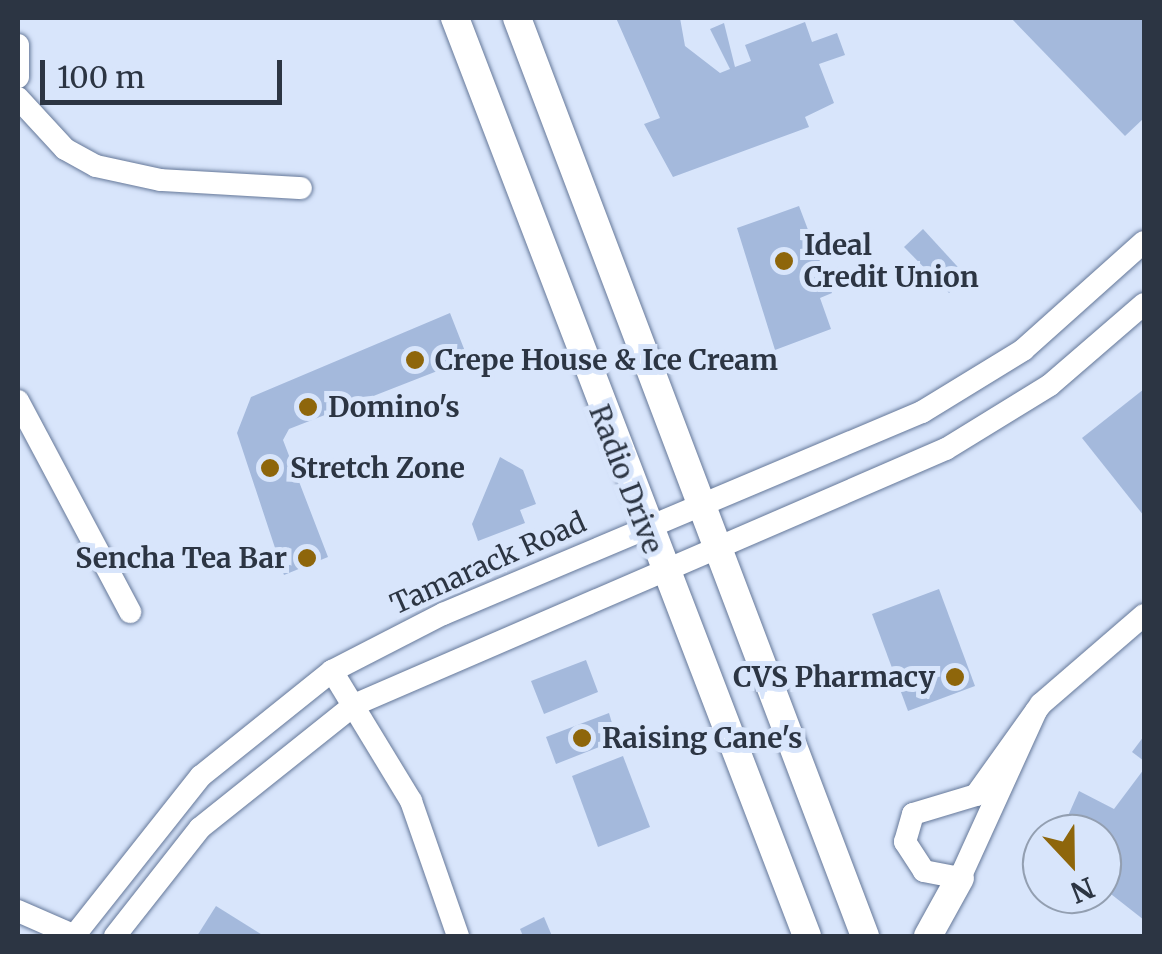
<!DOCTYPE html>
<html>
<head>
<meta charset="utf-8">
<style>
	body { margin:0 }
	#map { position:relative; width:1162px; height:954px; overflow:hidden; background:#d8e5fb; font-family:Merriweather,serif }
	div>[style] { position:absolute }
	.building>* { inset:0; background:#a4b9dc }
	.roads { filter:drop-shadow(0 0 2px #657899) drop-shadow(0 0 2px #657899) }
	.minor>* { height:22px; margin:-11px; padding:0 11px; transform-origin:11px; border-radius:11px; background:#fff }
	.major>* { height:28px; margin:-14px; padding:0 14px; transform-origin:14px; border-radius:14px; background:#fff }
	.dots>* { width:28px; height:28px; translate:-50% -50%; box-sizing:border-box; border:5px solid #d8e5fb; border-radius:50% }
	span { translate:-50% -50%; white-space:nowrap; text-align:center; line-height:1.15; -webkit-text-stroke:10px #d8e5fb; paint-order:stroke }
	.poi-label { font-size:28px; color:#2c3543; font-weight:700 }
	.left { translate:0 -50%; text-align:left }
	.right { translate:-100% -50%; text-align:right }
	.street-label { font-size:28px; color:#2c3543 }
	.frame { position:absolute; inset:0; border:20px solid #2c3543; pointer-events:none }
	.north { position:absolute; left:1022px; top:814px; width:100px; height:100px; box-sizing:border-box; background:#d8e5fb; border:2px solid #939fb1; border-radius:50%; rotate:158deg; font-size:28px; font-weight:700; line-height:40px; text-align:center; color:#2c3543 }
	.north::after { content:''; display:block; margin:auto; width:35px; height:45px; background:#8e660b; clip-path:polygon(50% 0,100% 100%,50% 72%,0 100%) }
	.scale { position:absolute; left:40px; top:60px; width:242px; height:45px; box-sizing:border-box; border:5px solid #2c3543; border-top:0; padding-left:12px; font-size:30px; line-height:35px; white-space:nowrap; color:#2c3543; -webkit-text-stroke:8px #d8e5fb; paint-order:stroke }
</style>
</head>
<body>
<div id="map">
	<div class="building">
		<div style="clip-path:polygon(616px 18px,680px 18px,685px 46px,720px 73px,730px 69px,710px 29px,724px 23px,735px 67px,751px 61px,745px 45px,805px 22px,812px 42px,837px 33px,845px 55px,819px 64px,834px 103px,805px 117px,809px 127px,673px 177px,644px 124px,660px 118px)"></div>
		<div style="clip-path:polygon(1011px 18px,1144px 18px,1144px 118px,1125px 136px)"></div>
		<div style="clip-path:polygon(799px 206px,832px 293px,820px 298px,831px 329px,775px 350px,737px 228px)"></div>
		<div style="clip-path:polygon(923px 229px,967px 277px,949px 293px,904px 247px)"></div>
		<div style="clip-path:polygon(450px 313px,468px 359px,289px 429px,283px 440px,328px 557px,284px 575px,237px 433px,251px 397px)"></div>
		<div style="clip-path:polygon(1144px 389px,1144px 516px,1082px 438px)"></div>
		<div style="clip-path:polygon(500px 457px,523px 470px,536px 504px,520px 510px,525px 523px,478px 541px,472px 524px)"></div>
		<div style="clip-path:polygon(939px 589px,975px 686px,908px 711px,872px 614px)"></div>
		<div style="clip-path:polygon(586px 660px,598px 692px,544px 714px,531px 681px)"></div>
		<div style="clip-path:polygon(609px 713px,617px 740px,556px 764px,546px 737px)"></div>
		<div style="clip-path:polygon(1144px 736px,1144px 761px,1132px 752px)"></div>
		<div style="clip-path:polygon(623px 756px,650px 827px,598px 847px,572px 776px)"></div>
		<div style="clip-path:polygon(1144px 769px,1144px 920px,1102px 887px,1102px 834px,1060px 834px,1079px 791px,1114px 809px)"></div>
		<div style="clip-path:polygon(216px 906px,264px 936px,197px 936px)"></div>
		<div style="clip-path:polygon(544px 917px,552px 936px,523px 936px,520px 929px)"></div>
	</div>
	<div class="roads">
		<div class="minor">
			<div style="left:18px;top:45px;width:32px;rotate:90deg"></div>
			<div style="left:18px;top:98px;width:69px;rotate:47.3deg"></div>
			<div style="left:65px;top:149px;width:35px;rotate:29deg"></div>
			<div style="left:96px;top:166px;width:66px;rotate:12.2deg"></div>
			<div style="left:161px;top:180px;width:140px;rotate:3.3deg"></div>
			<div style="left:18px;top:401px;width:239px;rotate:62deg"></div>
			<div style="left:332px;top:671px;width:152px;rotate:58.7deg"></div>
			<div style="left:411px;top:801px;width:143px;rotate:70.8deg"></div>
			<div style="left:1036px;top:711px;width:183px;rotate:114.5deg"></div>
			<div style="left:960px;top:878px;width:37px;rotate:-169deg"></div>
			<div style="left:924px;top:871px;width:35px;rotate:-123deg"></div>
			<div style="left:905px;top:842px;width:29px;rotate:-74deg"></div>
			<div style="left:913px;top:814px;width:66px;rotate:-16.8deg"></div>
			<div style="left:976px;top:795px;width:112px;rotate:-54.5deg"></div>
			<div style="left:1041px;top:704px;width:136px;rotate:-40.8deg"></div>
			<div style="left:18px;top:911px;width:62px;rotate:23.7deg"></div>
			<div style="left:74px;top:936px;width:204px;rotate:-51.6deg"></div>
			<div style="left:201px;top:776px;width:168px;rotate:-38.7deg"></div>
			<div style="left:332px;top:671px;width:125px;rotate:-27.2deg"></div>
			<div style="left:443px;top:614px;width:520px;rotate:-22.87deg"></div>
			<div style="left:922px;top:412px;width:119px;rotate:-31.5deg"></div>
			<div style="left:1023px;top:350px;width:162px;rotate:-41.8deg"></div>
			<div style="left:115px;top:936px;width:137px;rotate:-51.8deg"></div>
			<div style="left:200px;top:828px;width:197px;rotate:-38.6deg"></div>
			<div style="left:354px;top:705px;width:645px;rotate:-23.39deg"></div>
			<div style="left:946px;top:449px;width:122px;rotate:-31.6deg"></div>
			<div style="left:1050px;top:385px;width:124px;rotate:-40.8deg"></div>
		</div>
		<div class="major">
			<div style="left:455px;top:18px;width:983px;rotate:69.02deg"></div>
			<div style="left:517px;top:18px;width:982px;rotate:69.24deg"></div>
			<div style="left:928px;top:936px;width:66px;rotate:-61.1deg"></div>
		</div>
	</div>
	<div class="dots">
		<div style="left:784px;top:261px;background:#8e660b"></div>
		<div style="left:415px;top:360px;background:#8e660b"></div>
		<div style="left:308px;top:407px;background:#8e660b"></div>
		<div style="left:270px;top:468px;background:#8e660b"></div>
		<div style="left:307px;top:558px;background:#8e660b"></div>
		<div style="left:955px;top:677px;background:#8e660b"></div>
		<div style="left:582px;top:738px;background:#8e660b"></div>
	</div>
	<div class="poi-label">
		<span class="left" style="left:804px;top:261px">Ideal<br>Credit Union</span>
		<span class="left" style="left:435px;top:360px">Crepe House &amp; Ice Cream</span>
		<span class="left" style="left:328px;top:407px">Domino's</span>
		<span class="left" style="left:290px;top:468px">Stretch Zone</span>
		<span class="right" style="left:287px;top:558px">Sencha Tea Bar</span>
		<span class="right" style="left:935px;top:677px">CVS Pharmacy</span>
		<span class="left" style="left:602px;top:738px">Raising Cane's</span>
	</div>
	<div class="street-label">
		<span style="left:626px;top:479px;rotate:69deg">Radio Drive</span>
		<span style="left:488px;top:563px;rotate:-24deg">Tamarack Road</span>
	</div>
	<div class="frame"></div>
	<div class="north">N</div>
	<div class="scale">100 m</div>
</div>
</body>
</html>
